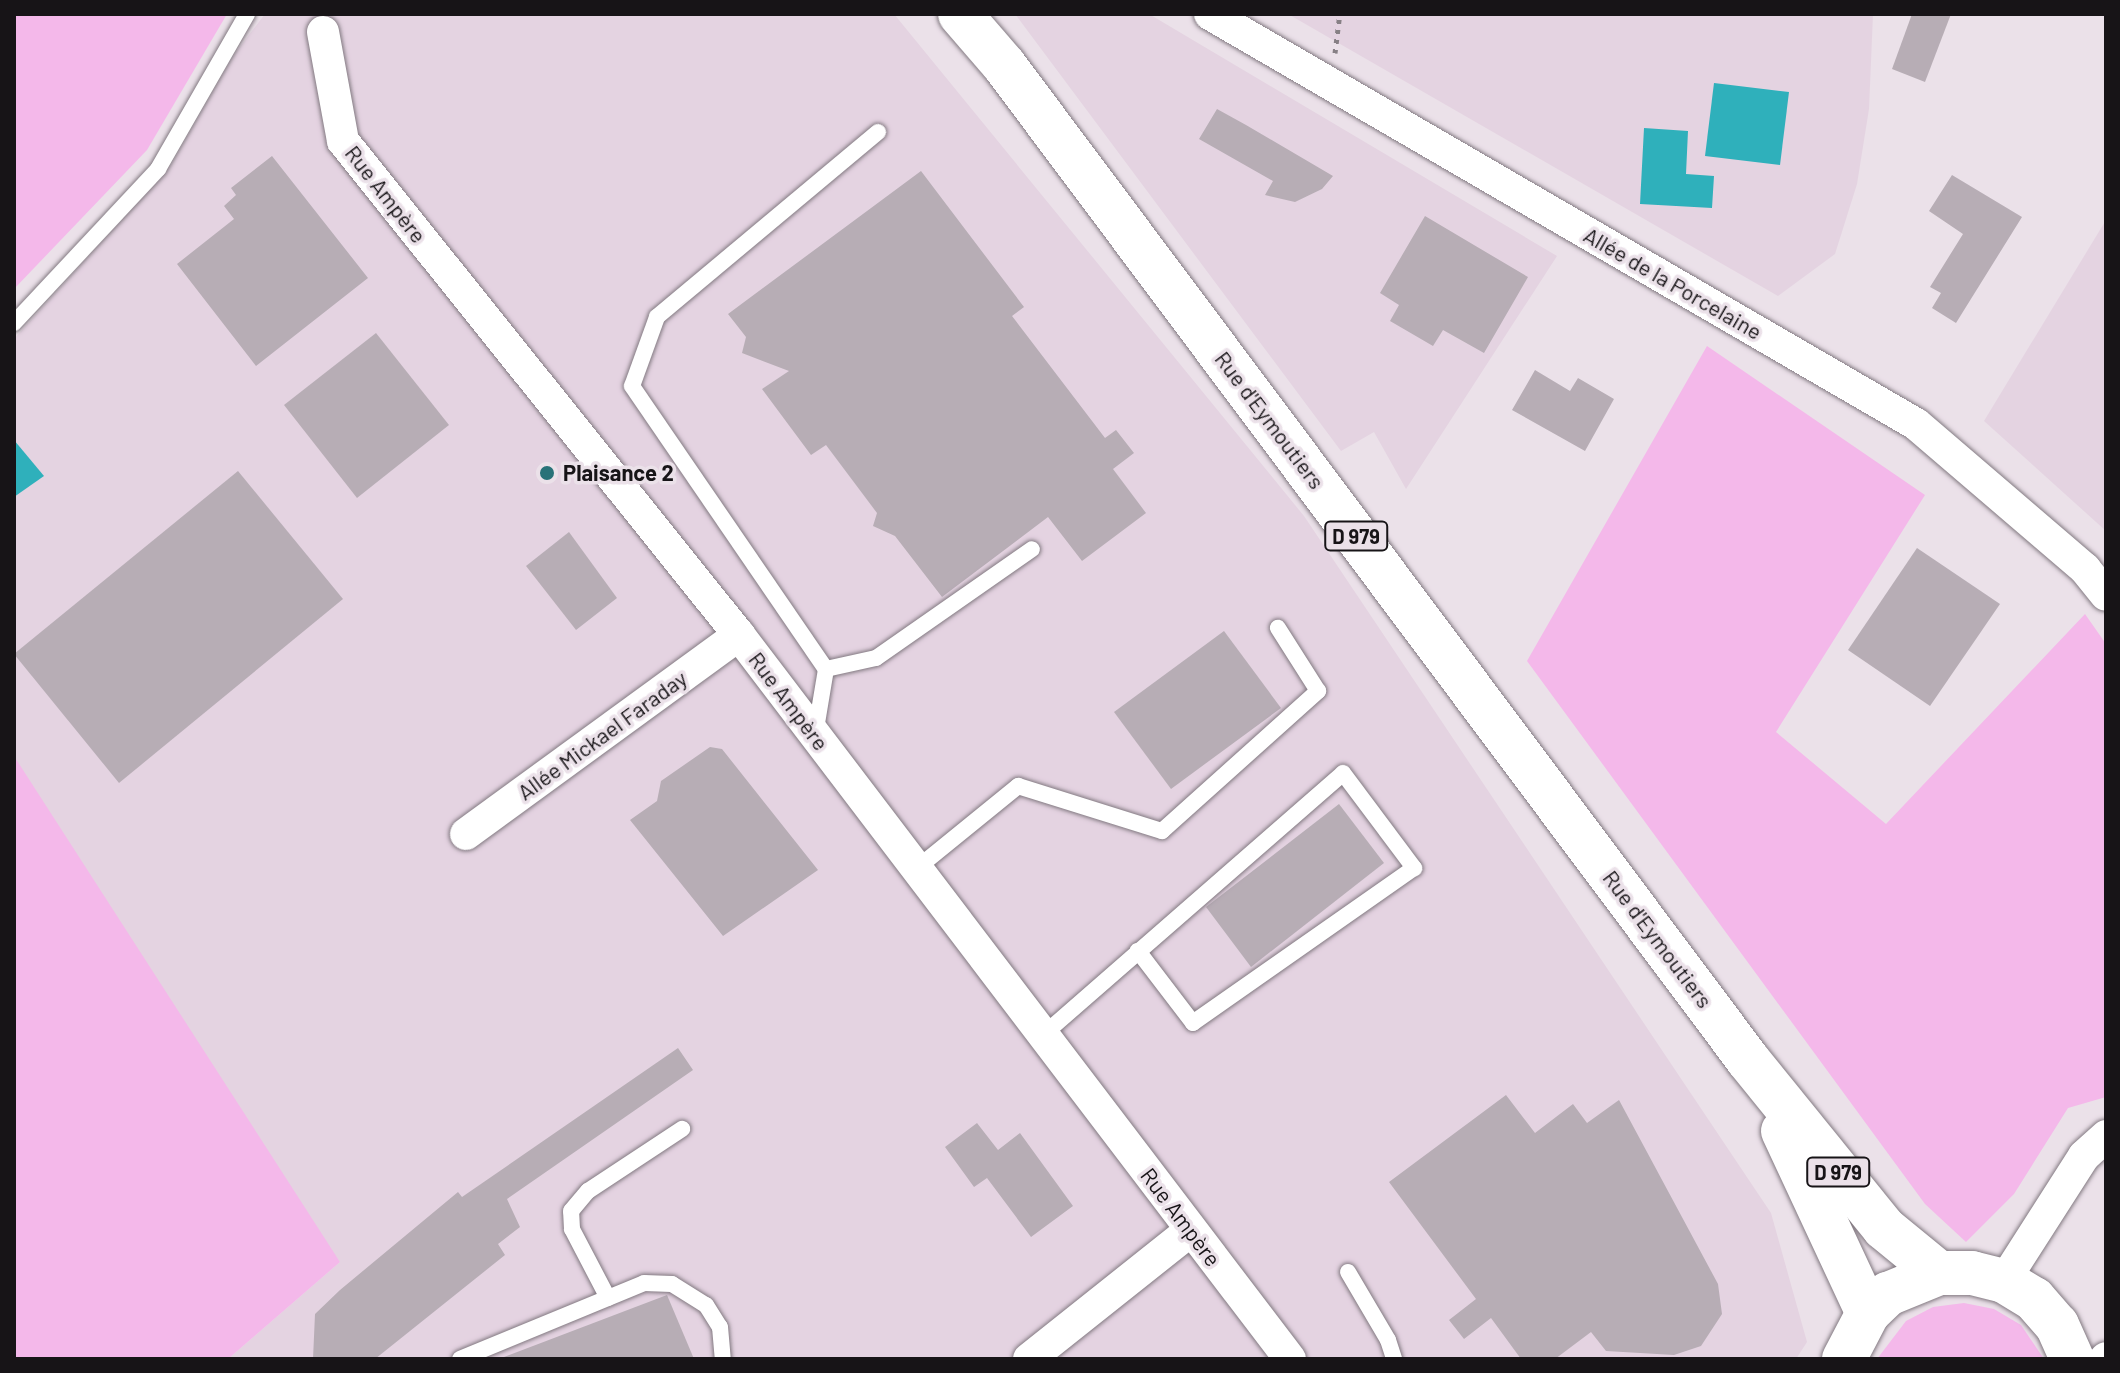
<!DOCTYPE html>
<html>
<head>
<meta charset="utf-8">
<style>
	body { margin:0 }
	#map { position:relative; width:2120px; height:1373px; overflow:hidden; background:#ebe1e9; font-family:Barlow,sans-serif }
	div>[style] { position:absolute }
	.built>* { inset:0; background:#e4d3e1 }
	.green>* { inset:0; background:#f4b8ea }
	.water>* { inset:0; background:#2fb0bb }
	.building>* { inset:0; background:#b7adb5 }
	.path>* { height:5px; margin-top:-2.5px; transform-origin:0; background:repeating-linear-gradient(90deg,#878085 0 4px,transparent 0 10px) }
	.roads { filter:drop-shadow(0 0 2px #827981) drop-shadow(0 0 2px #827981) }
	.lane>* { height:16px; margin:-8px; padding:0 8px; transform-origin:8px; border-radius:8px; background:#fff }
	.street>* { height:32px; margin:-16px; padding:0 16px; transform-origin:16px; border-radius:16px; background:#fff }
	.primary>* { height:44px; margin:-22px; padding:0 22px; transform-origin:22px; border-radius:22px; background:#fff }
	.dots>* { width:22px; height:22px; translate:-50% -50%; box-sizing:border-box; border:4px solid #ebe1e9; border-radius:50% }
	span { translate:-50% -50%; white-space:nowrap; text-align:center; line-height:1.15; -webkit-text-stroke:7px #ebe1e9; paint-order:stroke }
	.shield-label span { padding:2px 6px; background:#ebe1e9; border:2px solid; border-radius:6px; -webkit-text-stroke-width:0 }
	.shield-label { font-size:20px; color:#171417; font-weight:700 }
	.street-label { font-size:22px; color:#171417 }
	.poi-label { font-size:22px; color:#171417; font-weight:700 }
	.left { translate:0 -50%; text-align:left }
	.frame { position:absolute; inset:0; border:16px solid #171417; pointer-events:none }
</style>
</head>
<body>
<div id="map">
	<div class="built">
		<div style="clip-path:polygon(265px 14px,894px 14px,1304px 516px,1771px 1213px,1807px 1342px,1796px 1359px,228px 1359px,340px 1262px,14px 810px,14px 339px,171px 165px,233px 56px)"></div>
		<div style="clip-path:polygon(1015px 14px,1149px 14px,1557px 256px,1406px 489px,1374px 432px,1341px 451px)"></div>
		<div style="clip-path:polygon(1288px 14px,1873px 14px,1869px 109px,1857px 184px,1835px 254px,1778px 296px)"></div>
		<div style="clip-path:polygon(2106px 220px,2106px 531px,1984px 421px)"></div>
	</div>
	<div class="green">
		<div style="clip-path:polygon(14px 14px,227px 14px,147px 150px,14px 289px)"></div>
		<div style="clip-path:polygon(1707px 346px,1925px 495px,1776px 732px,1886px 824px,2085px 614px,2106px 644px,2106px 1097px,2068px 1108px,2014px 1194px,1966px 1242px,1925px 1204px,1527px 661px)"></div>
		<div style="clip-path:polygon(14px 756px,340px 1262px,228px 1359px,14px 1359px)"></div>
		<div style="clip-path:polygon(1964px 1303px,1994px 1309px,2021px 1325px,2044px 1359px,1877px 1359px,1906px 1321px,1933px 1307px)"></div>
	</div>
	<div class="water">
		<div style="clip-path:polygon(1714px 83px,1789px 92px,1780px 165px,1705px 156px)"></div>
		<div style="clip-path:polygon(1644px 128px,1688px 131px,1686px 174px,1714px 176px,1712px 208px,1640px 204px)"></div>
		<div style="clip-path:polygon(14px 440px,44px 476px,14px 497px)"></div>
	</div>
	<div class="building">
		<div style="clip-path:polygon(1912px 14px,1951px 14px,1925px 82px,1892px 69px)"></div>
		<div style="clip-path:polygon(1217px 109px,1246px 125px,1333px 176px,1322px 189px,1295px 202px,1265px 195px,1273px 181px,1199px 139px)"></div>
		<div style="clip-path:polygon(272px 156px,368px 278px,256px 366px,177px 264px,234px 219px,224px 206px,236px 195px,231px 188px)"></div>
		<div style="clip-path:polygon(921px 171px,1024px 307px,1012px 316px,1105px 438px,1116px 430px,1134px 453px,1113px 469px,1146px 513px,1082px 561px,1048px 517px,942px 597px,895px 536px,873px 526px,877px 513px,826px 445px,811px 455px,762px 389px,789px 371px,742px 353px,746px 337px,728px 314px)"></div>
		<div style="clip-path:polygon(1952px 175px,2022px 217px,1956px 323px,1932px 308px,1941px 293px,1930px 287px,1963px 234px,1929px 211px)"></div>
		<div style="clip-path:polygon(1425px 216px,1528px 277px,1484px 353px,1443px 330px,1433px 346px,1390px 321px,1399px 305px,1380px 293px)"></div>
		<div style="clip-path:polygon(376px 333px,449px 425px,357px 498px,284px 405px)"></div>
		<div style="clip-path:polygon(1535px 370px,1570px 391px,1578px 378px,1614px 399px,1585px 451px,1512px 410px)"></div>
		<div style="clip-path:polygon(238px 471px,343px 599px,119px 783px,14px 654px)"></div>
		<div style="clip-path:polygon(569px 532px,617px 598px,576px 630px,526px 566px)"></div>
		<div style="clip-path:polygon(1917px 548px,2000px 604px,1930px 706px,1848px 650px)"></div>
		<div style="clip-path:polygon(1224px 631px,1281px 708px,1171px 789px,1114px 712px)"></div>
		<div style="clip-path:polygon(710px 747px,722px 749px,818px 870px,723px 936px,630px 820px,657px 801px,661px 781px)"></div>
		<div style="clip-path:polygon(1339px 804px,1384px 863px,1251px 967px,1206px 907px)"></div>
		<div style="clip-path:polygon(678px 1048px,693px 1070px,507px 1199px,520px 1227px,498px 1244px,505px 1255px,375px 1359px,313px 1359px,315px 1314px,340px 1290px,458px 1192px,462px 1197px)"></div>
		<div style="clip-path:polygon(1506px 1095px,1535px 1133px,1573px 1104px,1587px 1123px,1619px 1100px,1718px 1284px,1722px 1314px,1701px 1346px,1674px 1355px,1606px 1351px,1591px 1332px,1555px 1359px,1521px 1359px,1491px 1318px,1464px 1339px,1449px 1320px,1476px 1299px,1389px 1182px)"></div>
		<div style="clip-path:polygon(977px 1123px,998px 1150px,1020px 1133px,1073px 1206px,1031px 1237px,987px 1178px,974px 1187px,945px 1147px)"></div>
		<div style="clip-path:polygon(667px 1295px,694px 1359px,505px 1359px,504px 1357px)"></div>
	</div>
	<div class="path">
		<div style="left:1335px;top:53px;width:39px;rotate:-83deg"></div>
	</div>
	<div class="roads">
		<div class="lane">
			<div style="left:878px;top:132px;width:288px;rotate:140.1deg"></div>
			<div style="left:657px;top:317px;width:73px;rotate:109.9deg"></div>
			<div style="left:632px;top:386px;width:343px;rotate:55.6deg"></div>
			<div style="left:826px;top:669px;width:51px;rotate:-12.4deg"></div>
			<div style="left:876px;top:658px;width:190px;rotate:-34.9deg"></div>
			<div style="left:14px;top:323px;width:211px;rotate:-46.9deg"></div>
			<div style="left:158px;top:169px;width:179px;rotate:-60.1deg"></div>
			<div style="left:815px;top:735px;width:67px;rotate:-80.5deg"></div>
			<div style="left:916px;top:869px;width:132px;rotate:-39.1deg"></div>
			<div style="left:1018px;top:786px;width:151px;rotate:17.4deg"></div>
			<div style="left:1162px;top:831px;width:210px;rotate:-41.9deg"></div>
			<div style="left:1318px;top:691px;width:75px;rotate:-122.4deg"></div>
			<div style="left:1043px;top:1035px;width:398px;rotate:-41.1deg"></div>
			<div style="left:1343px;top:773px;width:119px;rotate:53.2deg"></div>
			<div style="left:1414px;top:868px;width:270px;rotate:145deg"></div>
			<div style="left:1193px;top:1023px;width:91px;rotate:-127.4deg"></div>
			<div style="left:1348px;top:1272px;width:79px;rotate:59.5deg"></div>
			<div style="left:1388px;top:1340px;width:20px;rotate:72deg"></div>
			<div style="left:608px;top:1298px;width:78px;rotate:-117.6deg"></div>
			<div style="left:572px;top:1229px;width:18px;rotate:-93deg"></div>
			<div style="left:571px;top:1211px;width:26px;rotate:-50deg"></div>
			<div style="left:588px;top:1191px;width:113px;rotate:-33.4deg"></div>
			<div style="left:460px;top:1359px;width:199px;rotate:-22.4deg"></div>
			<div style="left:644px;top:1283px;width:28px;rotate:2deg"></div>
			<div style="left:672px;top:1284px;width:40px;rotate:32deg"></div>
			<div style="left:706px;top:1305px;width:26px;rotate:58deg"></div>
			<div style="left:720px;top:1327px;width:32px;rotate:85deg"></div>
		</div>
		<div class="street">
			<div style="left:1210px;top:14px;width:816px;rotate:30.15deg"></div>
			<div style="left:1916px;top:424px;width:223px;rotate:40.6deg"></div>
			<div style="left:2085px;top:569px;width:33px;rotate:51deg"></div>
			<div style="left:323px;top:32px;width:111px;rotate:79.6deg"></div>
			<div style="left:343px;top:141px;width:633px;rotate:51.28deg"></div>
			<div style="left:739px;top:635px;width:910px;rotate:52.73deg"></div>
			<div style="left:466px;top:834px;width:338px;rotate:-36.1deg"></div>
			<div style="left:2004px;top:1281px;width:148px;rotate:-57.4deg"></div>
			<div style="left:2084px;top:1156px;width:30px;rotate:-42deg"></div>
			<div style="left:1029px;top:1359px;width:207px;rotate:-38.5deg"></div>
			<div style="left:2105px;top:1359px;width:1px;rotate:-45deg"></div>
		</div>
		<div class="primary">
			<div style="left:960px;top:14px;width:67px;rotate:49.2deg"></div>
			<div style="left:1004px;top:65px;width:1242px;rotate:53.21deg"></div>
			<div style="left:1748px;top:1060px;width:216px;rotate:51deg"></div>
			<div style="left:1884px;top:1228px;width:71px;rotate:39.3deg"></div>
			<div style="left:1783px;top:1131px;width:201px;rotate:65deg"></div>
			<div style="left:1844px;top:1359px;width:52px;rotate:-62.4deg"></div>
			<div style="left:1868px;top:1313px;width:28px;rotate:-44deg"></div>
			<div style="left:1888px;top:1294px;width:55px;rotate:-22.4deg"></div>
			<div style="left:1939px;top:1273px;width:33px"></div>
			<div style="left:1972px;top:1273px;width:33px;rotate:14deg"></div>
			<div style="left:2004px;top:1281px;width:35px;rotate:31deg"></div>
			<div style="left:2034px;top:1299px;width:35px;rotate:49deg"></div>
			<div style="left:2057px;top:1325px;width:37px;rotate:66deg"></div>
		</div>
	</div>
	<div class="dots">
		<div style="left:547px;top:473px;background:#287278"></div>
	</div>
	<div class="shield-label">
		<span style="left:1356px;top:536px">D 979</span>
		<span style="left:1838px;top:1172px">D 979</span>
	</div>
	<div class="street-label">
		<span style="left:386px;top:194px;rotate:52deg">Rue Ampère</span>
		<span style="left:1673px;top:283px;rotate:30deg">Allée de la Porcelaine</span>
		<span style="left:1270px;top:420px;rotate:53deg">Rue d'Eymoutiers</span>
		<span style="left:789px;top:701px;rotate:53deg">Rue Ampère</span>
		<span style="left:602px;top:735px;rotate:-36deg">Allée Mickael Faraday</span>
		<span style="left:1658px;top:939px;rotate:53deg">Rue d'Eymoutiers</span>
		<span style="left:1181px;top:1217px;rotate:53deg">Rue Ampère</span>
	</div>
	<div class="poi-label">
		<span class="left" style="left:563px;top:473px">Plaisance 2</span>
	</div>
	<div class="frame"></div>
</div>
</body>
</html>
